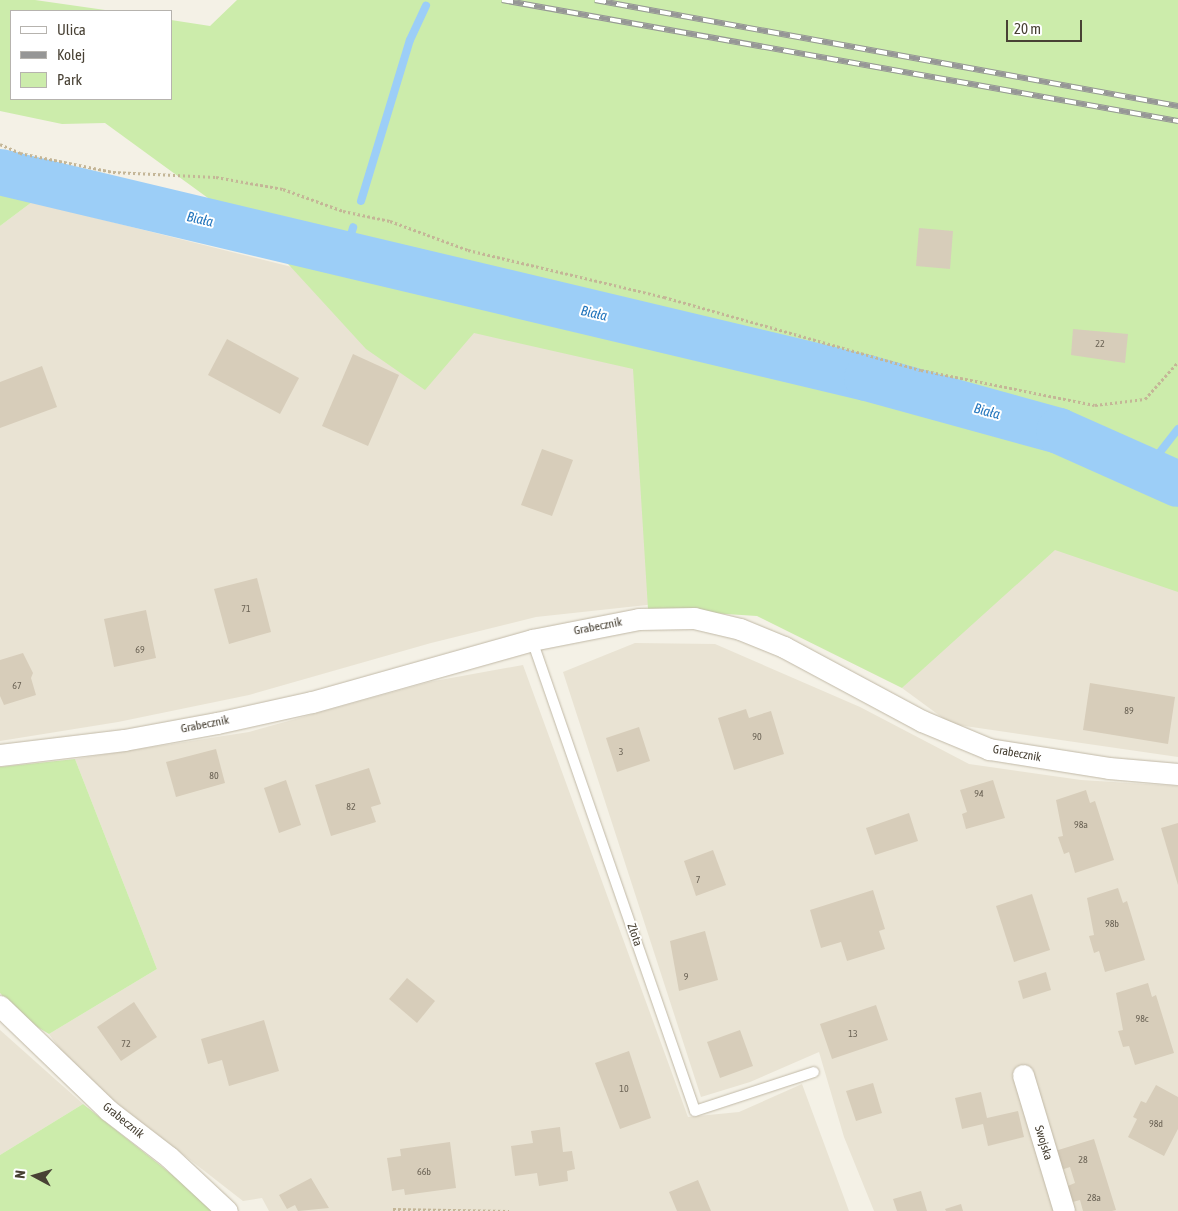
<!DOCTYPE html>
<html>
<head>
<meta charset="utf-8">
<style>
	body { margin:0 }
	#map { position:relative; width:1178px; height:1211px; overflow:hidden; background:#f4f1e6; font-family:"Asap Condensed",sans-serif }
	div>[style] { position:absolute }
	.residential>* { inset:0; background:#e9e3d3 }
	.green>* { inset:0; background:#ccecab }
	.stream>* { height:8px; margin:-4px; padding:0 4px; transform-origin:4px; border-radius:4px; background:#9ccef7 }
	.river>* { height:46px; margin:-23px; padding:0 23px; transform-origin:23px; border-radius:23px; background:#9ccef7 }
	.building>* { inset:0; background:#d7cdba }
	.path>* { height:3px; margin-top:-1.5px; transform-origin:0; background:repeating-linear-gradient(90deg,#c4b697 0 2.5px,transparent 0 5px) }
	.roads { filter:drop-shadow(0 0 1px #c1b9a7) drop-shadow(0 0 1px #c1b9a7) }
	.service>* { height:10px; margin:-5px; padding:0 5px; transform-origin:5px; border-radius:5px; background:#fff }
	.minor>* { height:21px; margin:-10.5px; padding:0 10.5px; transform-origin:10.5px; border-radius:10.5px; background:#fff }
	.rail>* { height:5.5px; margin-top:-2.75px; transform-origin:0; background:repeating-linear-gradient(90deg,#fff 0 11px,#969696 0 22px); box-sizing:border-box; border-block:1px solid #969696 }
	span { translate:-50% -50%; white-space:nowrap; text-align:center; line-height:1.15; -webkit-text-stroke:4px #fff; paint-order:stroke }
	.number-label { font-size:10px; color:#6c6456 }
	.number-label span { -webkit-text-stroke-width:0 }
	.street-label { font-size:12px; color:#484134 }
	.water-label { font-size:14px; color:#2476bd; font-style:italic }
	.legend { position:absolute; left:10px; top:10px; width:162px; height:90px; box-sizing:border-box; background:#fff; border:1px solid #b6b3ae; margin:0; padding:6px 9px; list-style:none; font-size:15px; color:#484134 }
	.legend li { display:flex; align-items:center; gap:10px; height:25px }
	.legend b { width:25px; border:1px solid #b6b3ae }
	.north { position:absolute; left:10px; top:1151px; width:50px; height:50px; -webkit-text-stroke:4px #fff; paint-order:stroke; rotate:276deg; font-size:14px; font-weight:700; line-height:20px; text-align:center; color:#484134 }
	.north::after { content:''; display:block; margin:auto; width:18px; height:22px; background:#484134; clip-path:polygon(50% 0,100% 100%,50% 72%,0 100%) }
	.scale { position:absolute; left:1006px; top:20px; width:76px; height:22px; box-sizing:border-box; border:2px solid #484134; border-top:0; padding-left:6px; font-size:15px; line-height:18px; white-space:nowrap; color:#484134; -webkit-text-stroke:4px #fff; paint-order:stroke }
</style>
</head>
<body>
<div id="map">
	<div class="residential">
		<div style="clip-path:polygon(32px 202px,643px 355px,656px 604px,536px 617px,431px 643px,249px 695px,118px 722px,0 741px,0 226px)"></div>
		<div style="clip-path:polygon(1178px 522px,1178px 757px,951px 724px,902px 688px,1077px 524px)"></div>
		<div style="clip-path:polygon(635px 643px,715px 644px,860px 707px,969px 764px,1081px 780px,1178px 786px,1178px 1211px,874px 1211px,844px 1137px,819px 1052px,750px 1082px,701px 1097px,563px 672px)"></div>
		<div style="clip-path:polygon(523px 665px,688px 1117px,739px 1112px,802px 1084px,849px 1211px,269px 1211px,262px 1198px,243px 1201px,99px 1089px,71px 1064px,49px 1034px,157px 969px,75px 759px,249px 732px,429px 682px)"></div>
		<div style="clip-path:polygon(0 1030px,83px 1104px,0 1155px)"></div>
	</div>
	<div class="green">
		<div style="clip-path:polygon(0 0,35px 0,112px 11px,11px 11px,11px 99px,171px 99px,171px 20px,210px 26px,237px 0,1178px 0,1178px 592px,1055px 550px,902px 688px,757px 616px,648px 609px,633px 369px,474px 333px,425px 390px,366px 349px,267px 241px,105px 123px,62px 124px,0 111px)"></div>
		<div style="clip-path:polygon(0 195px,32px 202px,0 226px)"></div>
		<div style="clip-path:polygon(75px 759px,157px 969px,49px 1034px,24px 1019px,0 993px,0 767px)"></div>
		<div style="clip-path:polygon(83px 1104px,185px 1185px,213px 1211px,0 1211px,0 1155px)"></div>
	</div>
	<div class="stream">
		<div style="left:361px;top:201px;width:168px;rotate:-73.1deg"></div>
		<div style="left:410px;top:40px;width:38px;rotate:-65deg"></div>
		<div style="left:345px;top:254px;width:28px;rotate:-73deg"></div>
		<div style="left:1146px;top:470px;width:52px;rotate:-52deg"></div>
	</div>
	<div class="river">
		<div style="left:0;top:172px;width:891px;rotate:13.37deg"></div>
		<div style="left:867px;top:378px;width:199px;rotate:15.4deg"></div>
		<div style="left:1059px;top:431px;width:130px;rotate:24deg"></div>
	</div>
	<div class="building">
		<div style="clip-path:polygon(919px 228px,953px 231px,950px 269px,916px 266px)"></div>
		<div style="clip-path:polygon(1073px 329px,1128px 334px,1125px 363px,1071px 355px)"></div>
		<div style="clip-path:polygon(227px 339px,299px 378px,280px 414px,208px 375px)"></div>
		<div style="clip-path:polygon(353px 354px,399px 375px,368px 446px,322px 426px)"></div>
		<div style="clip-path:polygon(42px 366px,57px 407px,0 428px,0 382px)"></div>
		<div style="clip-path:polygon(542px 449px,573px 460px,552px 516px,521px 505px)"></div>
		<div style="clip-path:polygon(257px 578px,271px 632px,229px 644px,214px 589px)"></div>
		<div style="clip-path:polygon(146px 610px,156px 658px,114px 667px,104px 619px)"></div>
		<div style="clip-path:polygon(23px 653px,33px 673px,31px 678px,36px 695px,4px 705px,0 696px,0 660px)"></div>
		<div style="clip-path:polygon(1090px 683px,1175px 697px,1168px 744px,1083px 730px)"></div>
		<div style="clip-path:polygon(746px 709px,749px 718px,771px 711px,784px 754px,734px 770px,718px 718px)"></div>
		<div style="clip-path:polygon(639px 727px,650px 761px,617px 772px,606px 738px)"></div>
		<div style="clip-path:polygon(216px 749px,225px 783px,176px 797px,166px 762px)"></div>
		<div style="clip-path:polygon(369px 768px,381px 804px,371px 807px,376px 822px,331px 836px,315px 785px)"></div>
		<div style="clip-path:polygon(286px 780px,301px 825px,279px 833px,264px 788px)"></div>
		<div style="clip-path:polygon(993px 780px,1005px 818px,966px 829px,962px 814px,967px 812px,960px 790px)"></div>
		<div style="clip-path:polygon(1086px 790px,1090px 803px,1095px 801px,1114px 860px,1075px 873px,1069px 852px,1064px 854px,1058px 837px,1063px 836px,1056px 800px)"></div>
		<div style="clip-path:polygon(909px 813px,918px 841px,875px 855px,866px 828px)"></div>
		<div style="clip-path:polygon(1178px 823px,1178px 885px,1161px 828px)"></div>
		<div style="clip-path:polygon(713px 850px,726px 885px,696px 896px,684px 861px)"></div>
		<div style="clip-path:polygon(1118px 888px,1123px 903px,1127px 901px,1145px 960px,1105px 972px,1099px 951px,1094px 953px,1089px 936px,1094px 935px,1087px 898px)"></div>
		<div style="clip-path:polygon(873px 890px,885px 929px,879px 931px,885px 949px,847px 961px,841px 942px,821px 948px,810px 910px)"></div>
		<div style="clip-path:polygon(1032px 894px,1050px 950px,1014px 962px,996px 906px)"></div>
		<div style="clip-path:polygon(705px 931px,718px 980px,679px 991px,670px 941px)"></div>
		<div style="clip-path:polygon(1046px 972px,1051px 990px,1023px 999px,1018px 981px)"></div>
		<div style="clip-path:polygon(407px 978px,435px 1001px,417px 1023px,389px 999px)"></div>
		<div style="clip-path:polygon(1148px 983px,1152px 997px,1156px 995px,1174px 1053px,1135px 1065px,1129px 1046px,1123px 1047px,1118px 1031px,1123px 1030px,1116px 993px)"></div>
		<div style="clip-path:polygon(134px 1002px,157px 1037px,121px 1061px,97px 1027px)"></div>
		<div style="clip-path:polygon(876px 1005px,888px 1040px,832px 1059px,820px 1024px)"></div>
		<div style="clip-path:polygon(264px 1020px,279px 1071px,229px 1086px,222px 1060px,208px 1064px,201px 1039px)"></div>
		<div style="clip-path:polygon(740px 1030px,753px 1066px,720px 1078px,707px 1042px)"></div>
		<div style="clip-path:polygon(629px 1051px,651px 1118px,620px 1129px,595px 1063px)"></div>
		<div style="clip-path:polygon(873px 1083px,882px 1113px,856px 1121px,846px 1091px)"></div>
		<div style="clip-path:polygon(1156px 1085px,1178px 1097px,1178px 1129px,1164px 1156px,1128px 1137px,1137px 1119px,1133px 1117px,1141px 1101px,1146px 1103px)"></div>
		<div style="clip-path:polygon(981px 1092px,987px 1118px,1018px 1111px,1024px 1137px,988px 1146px,983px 1124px,962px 1129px,955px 1098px)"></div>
		<div style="clip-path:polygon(560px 1127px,563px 1152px,572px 1151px,575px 1169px,567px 1171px,568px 1181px,539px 1186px,537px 1173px,515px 1176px,511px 1146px,533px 1143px,531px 1131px)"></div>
		<div style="clip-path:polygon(1094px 1139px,1116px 1210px,1112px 1211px,1083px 1211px,1080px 1200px,1069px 1203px,1065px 1187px,1075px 1183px,1070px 1167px,1061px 1170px,1055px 1151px)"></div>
		<div style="clip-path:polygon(450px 1142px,456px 1188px,405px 1195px,404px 1189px,392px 1191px,387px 1158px,401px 1156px,400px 1149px)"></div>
		<div style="clip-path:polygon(311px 1178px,329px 1208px,298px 1211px,295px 1205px,287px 1209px,279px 1195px)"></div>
		<div style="clip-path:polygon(698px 1180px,711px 1211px,677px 1211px,669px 1192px)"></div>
		<div style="clip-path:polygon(921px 1191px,927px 1211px,897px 1211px,893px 1199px)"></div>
		<div style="clip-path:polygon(961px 1204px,963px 1211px,946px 1211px,945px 1209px)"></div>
	</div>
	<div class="path">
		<div style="left:0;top:144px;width:22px;rotate:24deg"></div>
		<div style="left:20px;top:153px;width:95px;rotate:11.5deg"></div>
		<div style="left:113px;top:172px;width:103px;rotate:2.8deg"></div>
		<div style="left:216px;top:177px;width:68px;rotate:10.2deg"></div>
		<div style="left:283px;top:189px;width:64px;rotate:20.1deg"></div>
		<div style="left:343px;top:211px;width:48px;rotate:12deg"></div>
		<div style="left:390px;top:221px;width:83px;rotate:20.4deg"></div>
		<div style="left:468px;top:250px;width:202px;rotate:13.5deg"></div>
		<div style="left:664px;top:297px;width:267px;rotate:15.9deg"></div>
		<div style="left:921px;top:370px;width:177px;rotate:11.4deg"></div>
		<div style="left:1095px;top:405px;width:50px;rotate:-6.8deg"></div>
		<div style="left:1145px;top:399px;width:50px;rotate:-48.3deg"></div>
		<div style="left:393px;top:1209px;width:116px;rotate:1deg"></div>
	</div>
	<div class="roads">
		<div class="service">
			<div style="left:532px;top:640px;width:498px;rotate:70.9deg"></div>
			<div style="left:695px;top:1111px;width:125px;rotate:-18.1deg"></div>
		</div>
		<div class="minor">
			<div style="left:0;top:755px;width:125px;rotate:-6.9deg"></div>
			<div style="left:124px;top:740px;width:95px;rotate:-10.4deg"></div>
			<div style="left:217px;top:723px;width:97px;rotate:-12.5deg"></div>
			<div style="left:312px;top:702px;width:229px;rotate:-15.7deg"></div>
			<div style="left:532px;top:640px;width:109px;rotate:-11.1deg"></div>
			<div style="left:639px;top:619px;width:55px;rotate:-1deg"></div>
			<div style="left:694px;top:618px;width:47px;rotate:13.4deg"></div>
			<div style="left:740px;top:629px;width:48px;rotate:22.2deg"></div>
			<div style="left:784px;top:647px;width:157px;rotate:28.2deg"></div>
			<div style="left:922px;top:721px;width:73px;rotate:22.7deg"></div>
			<div style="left:989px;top:749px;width:121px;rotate:9deg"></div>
			<div style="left:1109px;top:768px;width:69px;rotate:5deg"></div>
			<div style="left:0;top:1006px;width:150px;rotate:43.9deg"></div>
			<div style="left:108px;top:1110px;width:77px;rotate:37.6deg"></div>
			<div style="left:169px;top:1157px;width:79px;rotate:43deg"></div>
			<div style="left:1023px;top:1075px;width:142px;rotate:73.2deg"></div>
		</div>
	</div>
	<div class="rail">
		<div style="left:502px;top:0;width:687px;rotate:10.15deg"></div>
		<div style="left:595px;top:0;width:593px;rotate:10.3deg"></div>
	</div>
	<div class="number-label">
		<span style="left:1100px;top:344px">22</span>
		<span style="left:246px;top:609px">71</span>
		<span style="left:140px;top:650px">69</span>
		<span style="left:17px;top:686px">67</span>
		<span style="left:1129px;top:711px">89</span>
		<span style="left:757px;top:737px">90</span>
		<span style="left:621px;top:752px">3</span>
		<span style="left:214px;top:776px">80</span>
		<span style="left:979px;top:794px">94</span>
		<span style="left:351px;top:807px">82</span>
		<span style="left:1081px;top:825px">98a</span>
		<span style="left:698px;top:880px">7</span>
		<span style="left:1112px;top:924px">98b</span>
		<span style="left:686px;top:977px">9</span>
		<span style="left:1142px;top:1019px">98c</span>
		<span style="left:853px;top:1034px">13</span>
		<span style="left:126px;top:1044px">72</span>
		<span style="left:624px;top:1089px">10</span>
		<span style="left:1156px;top:1124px">98d</span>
		<span style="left:1083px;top:1160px">28</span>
		<span style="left:424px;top:1172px">66b</span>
		<span style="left:1094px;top:1198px">28a</span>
	</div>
	<div class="street-label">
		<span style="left:598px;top:627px;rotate:-11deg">Grabecznik</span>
		<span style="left:205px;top:725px;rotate:-11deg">Grabecznik</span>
		<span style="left:1017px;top:754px;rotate:10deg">Grabecznik</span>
		<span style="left:634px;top:935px;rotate:71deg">Złota</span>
		<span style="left:123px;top:1121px;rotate:39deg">Grabecznik</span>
		<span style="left:1043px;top:1143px;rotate:73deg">Swojska</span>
	</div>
	<div class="water-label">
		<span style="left:200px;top:219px;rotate:13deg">Biała</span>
		<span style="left:594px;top:313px;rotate:13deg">Biała</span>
		<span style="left:987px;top:411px;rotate:15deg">Biała</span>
	</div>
	<ul class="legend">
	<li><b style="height:6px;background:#fff"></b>Ulica</li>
	<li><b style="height:6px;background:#969696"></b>Kolej</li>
	<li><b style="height:14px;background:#ccecab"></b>Park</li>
	</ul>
	<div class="north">N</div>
	<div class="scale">20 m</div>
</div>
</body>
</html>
